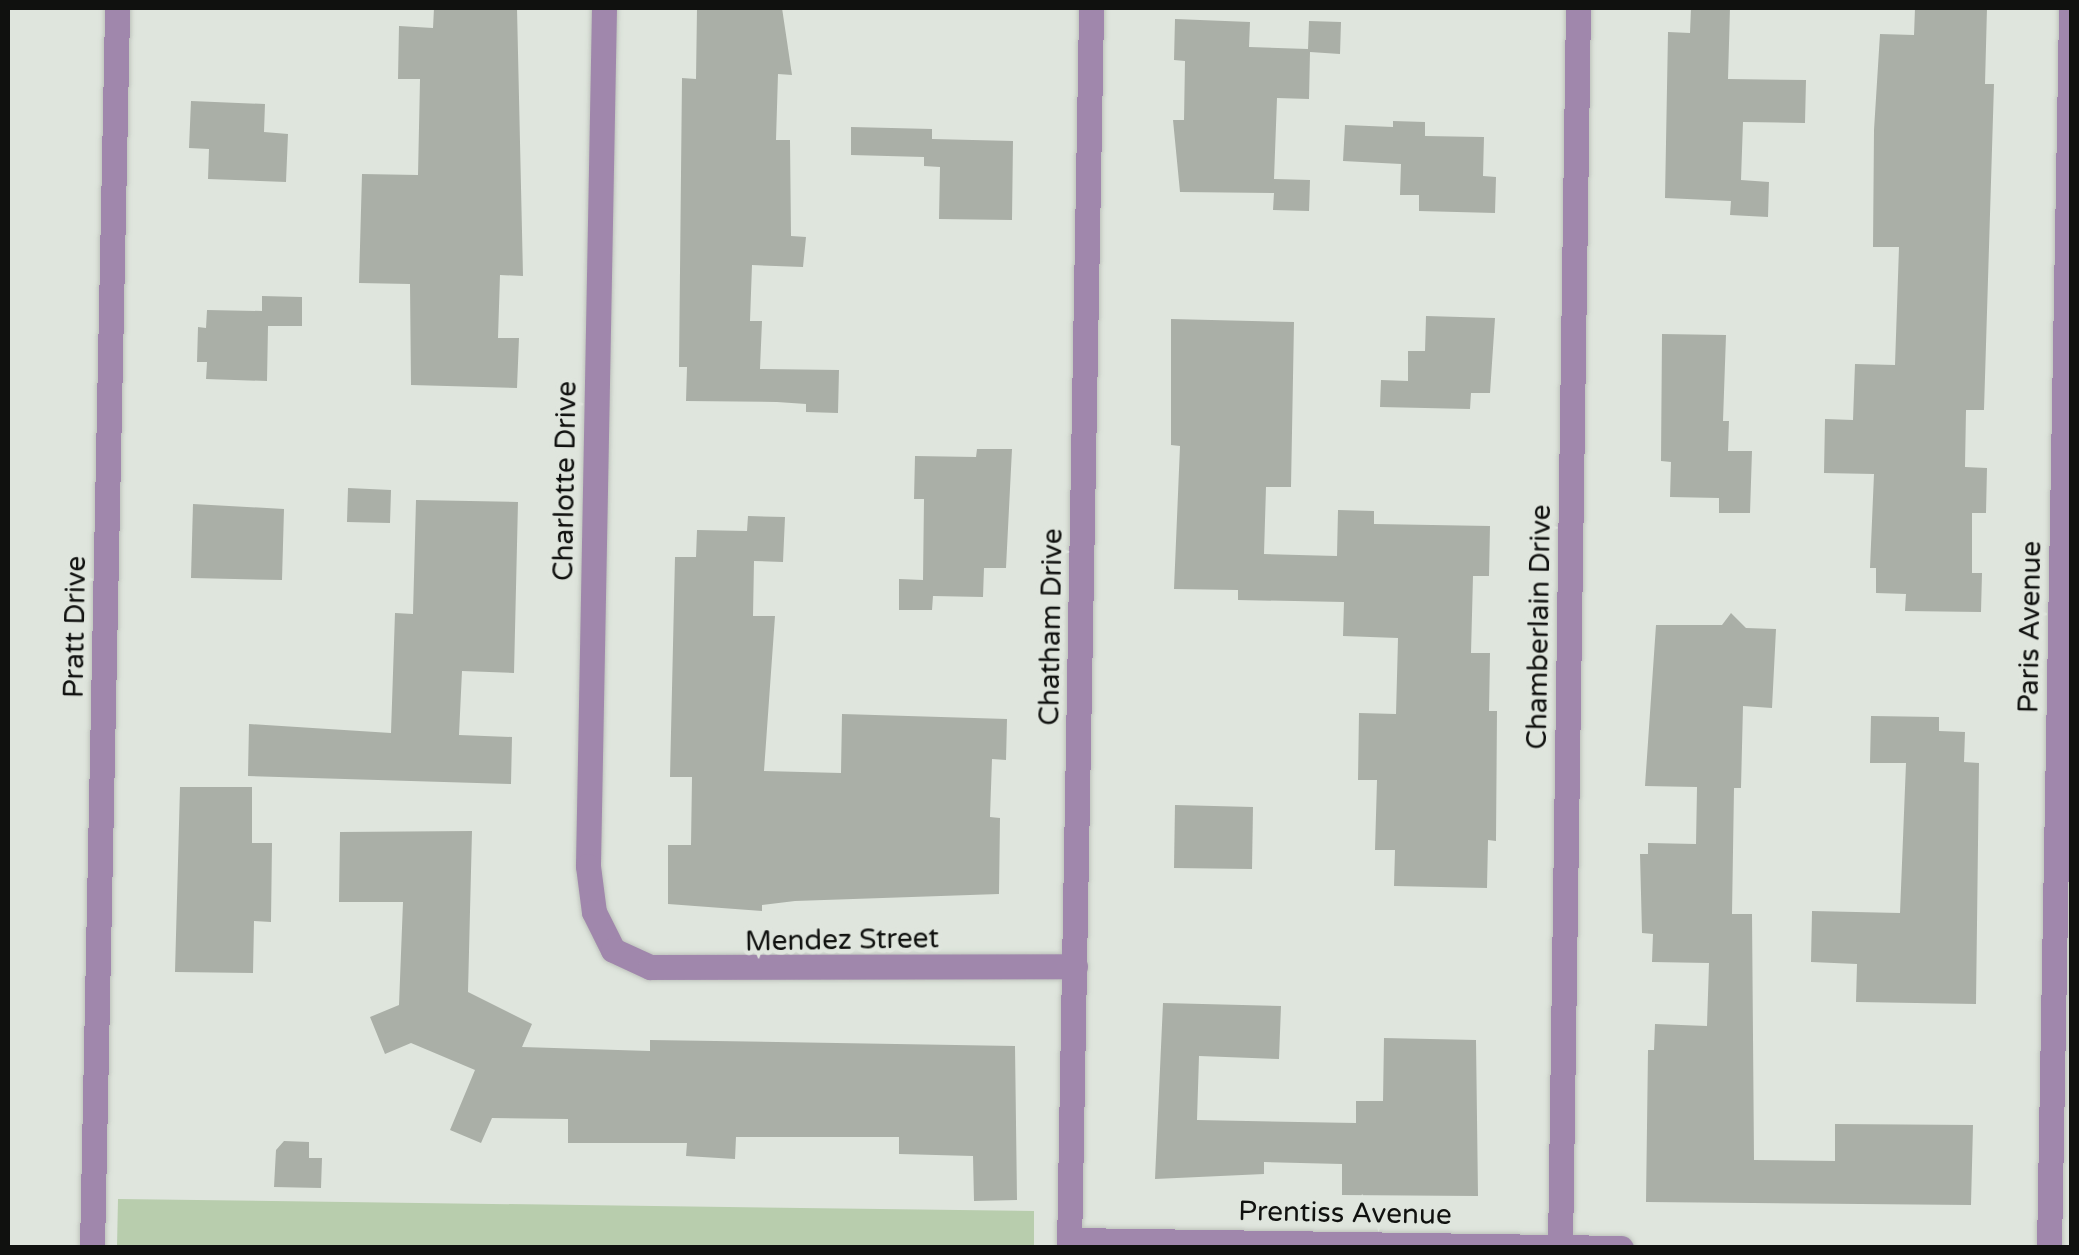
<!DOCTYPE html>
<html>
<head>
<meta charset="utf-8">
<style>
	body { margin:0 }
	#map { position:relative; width:2079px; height:1255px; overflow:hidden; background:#dfe5dd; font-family:"Varela Round",sans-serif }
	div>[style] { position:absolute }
	.green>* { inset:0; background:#b8cdad }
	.building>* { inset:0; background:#aaafa7 }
	.roads { filter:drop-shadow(0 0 2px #bec3bc) drop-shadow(0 0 2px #bec3bc) }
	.minor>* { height:25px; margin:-12.5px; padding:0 12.5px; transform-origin:12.5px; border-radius:12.5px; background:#a087ac }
	.tertiary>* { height:25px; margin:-12.5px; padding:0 12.5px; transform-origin:12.5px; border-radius:12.5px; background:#a087ac }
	span { translate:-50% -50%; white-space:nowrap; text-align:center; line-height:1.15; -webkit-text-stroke:9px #dfe5dd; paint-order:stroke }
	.street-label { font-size:28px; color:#10110f }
	.frame { position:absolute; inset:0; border:10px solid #10110f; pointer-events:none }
</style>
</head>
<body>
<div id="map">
	<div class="green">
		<div style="clip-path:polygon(118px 1199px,1034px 1211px,1034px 1247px,117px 1247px)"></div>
	</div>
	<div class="building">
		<div style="clip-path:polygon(434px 8px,517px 8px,523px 276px,500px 275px,498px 338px,519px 338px,517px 388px,411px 385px,410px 284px,359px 283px,362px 174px,418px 175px,420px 79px,398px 79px,399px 26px,433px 28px)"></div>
		<div style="clip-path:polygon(697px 8px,782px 8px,792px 75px,778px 74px,776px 140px,790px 140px,791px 236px,806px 237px,803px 267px,752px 265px,750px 321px,762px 321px,760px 369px,839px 370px,838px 413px,806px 412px,806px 404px,777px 402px,686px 401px,687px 367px,679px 367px,682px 78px,696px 79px)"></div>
		<div style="clip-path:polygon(1691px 8px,1730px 8px,1728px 79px,1806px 80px,1805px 123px,1743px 122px,1741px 180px,1769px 182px,1768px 217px,1730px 215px,1731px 201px,1665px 198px,1668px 32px,1690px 33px)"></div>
		<div style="clip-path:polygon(1915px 8px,1987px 8px,1985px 84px,1994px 84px,1984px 410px,1966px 410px,1965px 467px,1987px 468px,1986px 513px,1972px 513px,1972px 573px,1982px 573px,1981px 612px,1905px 611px,1906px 594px,1876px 593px,1876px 568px,1870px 568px,1874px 474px,1824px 473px,1825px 419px,1853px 420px,1855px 364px,1895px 365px,1899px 247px,1873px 247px,1874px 130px,1880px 34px,1914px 35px)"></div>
		<div style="clip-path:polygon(1175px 19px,1250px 22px,1249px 47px,1308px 49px,1309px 21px,1341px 22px,1340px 54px,1310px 52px,1309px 99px,1277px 98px,1274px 179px,1310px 180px,1309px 211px,1273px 210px,1274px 193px,1180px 192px,1173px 120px,1184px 120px,1185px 61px,1174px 60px)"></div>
		<div style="clip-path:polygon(191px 101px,265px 104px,264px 132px,288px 134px,286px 182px,208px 179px,209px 149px,189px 148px)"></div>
		<div style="clip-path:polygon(1393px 121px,1425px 122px,1425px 136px,1484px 137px,1483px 176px,1496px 177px,1495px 213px,1419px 211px,1419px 195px,1400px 195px,1401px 164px,1343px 161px,1345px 125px,1393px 127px)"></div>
		<div style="clip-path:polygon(851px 127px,932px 129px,932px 139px,1013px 141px,1012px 220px,939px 219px,940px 167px,924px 166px,924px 157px,851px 155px)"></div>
		<div style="clip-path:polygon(262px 296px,302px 297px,302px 326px,268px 326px,267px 381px,206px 379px,207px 362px,197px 362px,198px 327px,206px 328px,207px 310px,262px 311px)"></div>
		<div style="clip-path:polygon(1426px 316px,1495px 318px,1490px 393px,1471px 393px,1470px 409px,1380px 407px,1381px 380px,1408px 381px,1408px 351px,1425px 351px)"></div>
		<div style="clip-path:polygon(1171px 319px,1294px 322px,1291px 487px,1266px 487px,1264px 554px,1337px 556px,1338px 510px,1374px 511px,1374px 524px,1490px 526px,1489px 576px,1473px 576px,1471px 653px,1490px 653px,1489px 711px,1497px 711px,1496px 841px,1488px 840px,1487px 888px,1394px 886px,1395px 850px,1375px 850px,1377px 780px,1358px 780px,1359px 713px,1396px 714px,1398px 638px,1343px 636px,1344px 602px,1238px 600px,1238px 590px,1174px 589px,1180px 446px,1171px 445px)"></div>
		<div style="clip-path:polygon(1662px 334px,1726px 335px,1723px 421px,1729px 421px,1728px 451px,1752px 451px,1750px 513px,1719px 513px,1719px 498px,1670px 497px,1671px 462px,1661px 461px)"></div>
		<div style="clip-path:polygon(977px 449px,1012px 449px,1006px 568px,984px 568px,983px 597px,933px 596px,932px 610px,899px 610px,899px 579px,923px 580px,924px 499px,914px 499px,915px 456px,976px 457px)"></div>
		<div style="clip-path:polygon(348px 488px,391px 490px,390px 523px,347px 522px)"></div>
		<div style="clip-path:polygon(416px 500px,518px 502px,514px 673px,462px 671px,459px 735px,512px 737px,511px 784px,248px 776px,249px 724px,391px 733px,395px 613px,413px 614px)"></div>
		<div style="clip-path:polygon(193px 504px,284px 509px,282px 580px,191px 578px)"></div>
		<div style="clip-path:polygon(748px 516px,785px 517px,783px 562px,754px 561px,753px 616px,775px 616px,764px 771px,841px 773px,842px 714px,1007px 719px,1006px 760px,992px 759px,990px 817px,1000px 818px,999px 894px,795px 901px,762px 905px,762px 911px,668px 904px,668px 845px,691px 845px,692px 777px,670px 777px,675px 557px,696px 557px,697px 530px,747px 531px)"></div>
		<div style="clip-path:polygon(1731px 613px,1746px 628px,1776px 629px,1772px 708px,1743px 706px,1741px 788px,1734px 788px,1732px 914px,1752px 914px,1754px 1160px,1835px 1161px,1835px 1124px,1973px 1125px,1971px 1205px,1646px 1202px,1648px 1050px,1654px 1050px,1655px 1024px,1707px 1026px,1709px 963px,1652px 962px,1653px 934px,1642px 933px,1640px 854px,1648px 854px,1648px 843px,1696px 844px,1697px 787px,1645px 786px,1656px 625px,1722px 625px)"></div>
		<div style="clip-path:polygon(1871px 716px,1939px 717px,1939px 731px,1965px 732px,1964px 762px,1979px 763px,1976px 1004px,1856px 1002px,1857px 964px,1811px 962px,1812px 911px,1900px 913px,1906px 763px,1870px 763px)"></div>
		<div style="clip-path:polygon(180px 787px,252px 787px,252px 843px,272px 843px,271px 922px,254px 921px,253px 973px,175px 972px)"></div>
		<div style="clip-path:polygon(1175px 805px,1253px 807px,1252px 869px,1174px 868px)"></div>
		<div style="clip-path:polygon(472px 831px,468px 992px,532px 1024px,522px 1047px,650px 1051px,650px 1040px,1015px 1046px,1017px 1200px,974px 1201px,973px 1156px,899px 1154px,899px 1137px,736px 1137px,735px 1159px,686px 1156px,687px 1143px,568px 1143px,568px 1119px,492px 1118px,481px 1143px,450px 1130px,475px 1070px,411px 1043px,385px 1054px,370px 1017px,399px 1005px,403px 902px,339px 902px,340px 832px)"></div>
		<div style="clip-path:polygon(1163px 1003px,1281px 1006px,1279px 1059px,1199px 1056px,1197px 1120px,1356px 1123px,1356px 1101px,1383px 1101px,1384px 1038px,1476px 1040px,1478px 1196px,1342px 1195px,1342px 1164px,1264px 1162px,1264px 1174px,1155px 1179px)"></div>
		<div style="clip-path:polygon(284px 1141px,309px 1142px,309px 1158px,322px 1158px,321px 1188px,274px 1187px,276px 1150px)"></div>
	</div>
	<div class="roads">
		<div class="minor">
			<div style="left:604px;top:8px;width:858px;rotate:91.07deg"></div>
			<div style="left:588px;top:866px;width:46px;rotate:82.6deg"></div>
			<div style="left:594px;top:912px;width:42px;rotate:63.4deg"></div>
			<div style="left:613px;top:950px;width:41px;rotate:24.7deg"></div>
			<div style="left:650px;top:967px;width:425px;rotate:-0.1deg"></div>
			<div style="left:1070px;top:1240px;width:551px;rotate:0.83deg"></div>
			<div style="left:92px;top:1248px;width:1240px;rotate:-88.84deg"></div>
			<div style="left:1069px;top:1248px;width:1240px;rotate:-88.98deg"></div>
			<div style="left:1560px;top:1248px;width:1240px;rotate:-89.17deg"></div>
		</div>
		<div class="tertiary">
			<div style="left:2049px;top:1248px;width:1240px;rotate:-88.98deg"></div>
		</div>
	</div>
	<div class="street-label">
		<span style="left:565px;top:481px;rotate:-89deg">Charlotte Drive</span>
		<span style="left:75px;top:627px;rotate:-89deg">Pratt Drive</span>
		<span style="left:1051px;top:627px;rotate:-89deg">Chatham Drive</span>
		<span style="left:1539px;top:627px;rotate:-89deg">Chamberlain Drive</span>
		<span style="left:2030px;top:627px;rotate:-89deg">Paris Avenue</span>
		<span style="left:842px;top:940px;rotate:-1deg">Mendez Street</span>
		<span style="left:1345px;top:1213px;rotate:1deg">Prentiss Avenue</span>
	</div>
	<div class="frame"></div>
</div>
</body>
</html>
